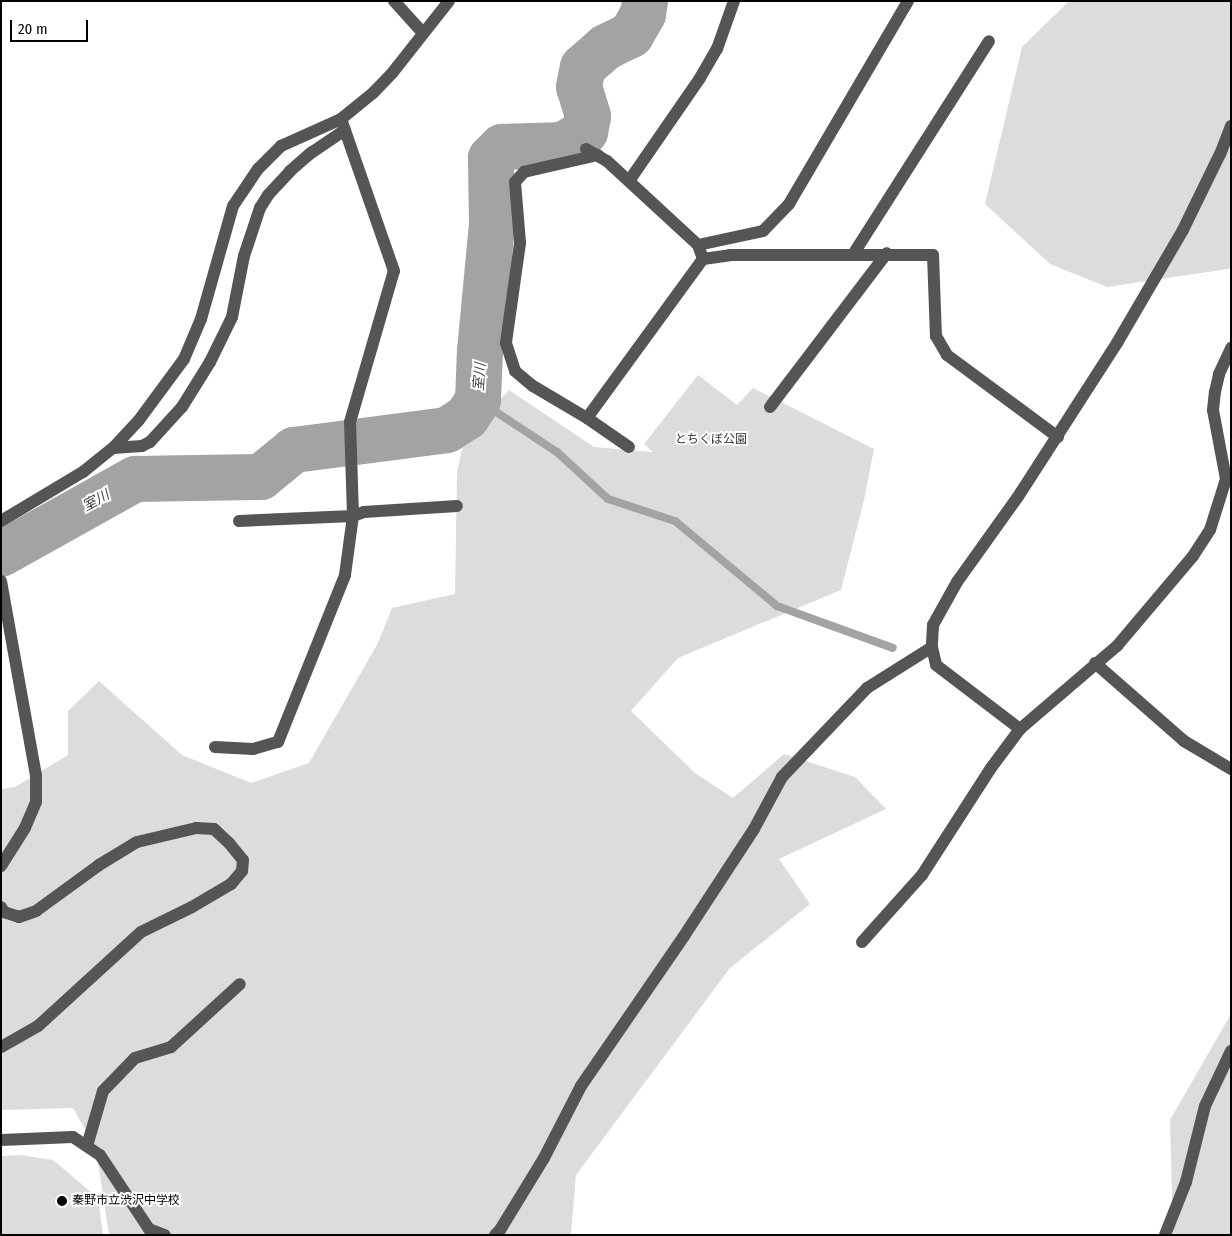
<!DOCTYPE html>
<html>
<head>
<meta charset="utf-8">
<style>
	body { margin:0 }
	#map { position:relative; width:1232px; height:1236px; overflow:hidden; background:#fff; font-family:"Fira Sans Condensed","Noto Sans JP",sans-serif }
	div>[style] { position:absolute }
	.green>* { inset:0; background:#dcdcdc }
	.stream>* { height:8px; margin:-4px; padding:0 4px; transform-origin:4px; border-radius:4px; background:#a3a3a3 }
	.river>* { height:46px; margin:-23px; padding:0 23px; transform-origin:23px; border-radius:23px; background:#a3a3a3 }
	.minor>* { height:12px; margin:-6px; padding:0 6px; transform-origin:6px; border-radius:6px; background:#555 }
	.dots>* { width:14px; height:14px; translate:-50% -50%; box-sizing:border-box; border:2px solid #fff; border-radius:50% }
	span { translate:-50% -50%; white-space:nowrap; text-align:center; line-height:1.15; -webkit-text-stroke:4px #fff; paint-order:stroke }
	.park-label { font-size:12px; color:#333 }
	.poi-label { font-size:12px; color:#000 }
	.left { translate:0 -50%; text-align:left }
	.water-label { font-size:14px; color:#444; font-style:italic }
	.frame { position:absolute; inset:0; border:2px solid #000; pointer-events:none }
	.scale { position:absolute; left:10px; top:20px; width:78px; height:22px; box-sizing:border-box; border:2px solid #000; border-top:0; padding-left:6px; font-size:15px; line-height:18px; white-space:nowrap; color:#000; -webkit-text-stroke:4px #fff; paint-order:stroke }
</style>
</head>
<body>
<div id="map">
	<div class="green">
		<div style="clip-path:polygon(1069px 1px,1231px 1px,1231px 266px,1228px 269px,1107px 287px,1050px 264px,985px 204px,1022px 47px)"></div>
		<div style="clip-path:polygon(698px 375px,737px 405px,753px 388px,874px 449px,864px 500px,841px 590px,678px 658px,631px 711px,695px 773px,733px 798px,784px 754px,855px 777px,886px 809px,779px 859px,810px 904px,730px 968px,576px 1175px,571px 1235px,109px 1235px,98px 1162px,86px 1131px,73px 1108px,1px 1110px,1px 789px,15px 787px,68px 755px,68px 711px,99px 681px,182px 755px,251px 783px,309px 763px,378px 643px,392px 608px,455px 594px,457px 472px,465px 437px,509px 390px,594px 447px,653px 452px,644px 444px)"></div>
		<div style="clip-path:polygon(1231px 1014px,1231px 1235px,1173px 1235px,1170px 1120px)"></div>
		<div style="clip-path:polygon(20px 1155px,53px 1160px,98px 1198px,103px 1235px,1px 1235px,1px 1156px)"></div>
	</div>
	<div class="stream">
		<div style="left:478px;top:400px;width:95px;rotate:33.4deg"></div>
		<div style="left:557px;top:452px;width:69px;rotate:42.7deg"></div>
		<div style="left:608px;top:499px;width:71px;rotate:18.2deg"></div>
		<div style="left:675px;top:521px;width:133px;rotate:39.8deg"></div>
		<div style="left:777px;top:606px;width:123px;rotate:19.9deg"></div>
	</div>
	<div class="river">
		<div style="left:1px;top:554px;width:154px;rotate:-29.2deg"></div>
		<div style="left:135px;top:479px;width:126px;rotate:-0.9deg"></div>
		<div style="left:261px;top:477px;width:43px;rotate:-39.3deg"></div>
		<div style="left:294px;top:450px;width:154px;rotate:-7.4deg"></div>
		<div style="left:447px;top:430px;width:24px;rotate:-33deg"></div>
		<div style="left:467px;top:417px;width:20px;rotate:-57deg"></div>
		<div style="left:478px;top:400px;width:49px;rotate:-87.7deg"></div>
		<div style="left:480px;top:351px;width:128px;rotate:-84.6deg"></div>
		<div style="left:492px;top:224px;width:66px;rotate:-90.9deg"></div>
		<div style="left:491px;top:158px;width:16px;rotate:-45deg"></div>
		<div style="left:502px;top:147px;width:61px;rotate:-1.9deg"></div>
		<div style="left:563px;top:145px;width:26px;rotate:-31deg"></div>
		<div style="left:585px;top:132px;width:16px;rotate:-79deg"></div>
		<div style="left:588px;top:116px;width:30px;rotate:-107deg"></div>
		<div style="left:579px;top:87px;width:20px;rotate:-79deg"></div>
		<div style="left:583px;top:67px;width:30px;rotate:-41deg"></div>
		<div style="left:606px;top:47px;width:28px;rotate:-26deg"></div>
		<div style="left:631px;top:35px;width:24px;rotate:-60deg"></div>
		<div style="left:643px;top:14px;width:13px;rotate:-81deg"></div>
	</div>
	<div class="minor">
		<div style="left:394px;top:1px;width:43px;rotate:47.8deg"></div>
		<div style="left:1231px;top:126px;width:30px;rotate:111deg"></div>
		<div style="left:1220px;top:154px;width:85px;rotate:116deg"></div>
		<div style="left:1183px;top:230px;width:131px;rotate:120.3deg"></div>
		<div style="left:1117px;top:343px;width:184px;rotate:122.8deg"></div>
		<div style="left:1017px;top:498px;width:103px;rotate:125.5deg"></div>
		<div style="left:957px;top:582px;width:49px;rotate:119.2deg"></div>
		<div style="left:933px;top:625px;width:22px;rotate:93deg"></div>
		<div style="left:932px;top:647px;width:18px;rotate:77deg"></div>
		<div style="left:936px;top:665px;width:106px;rotate:37.3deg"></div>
		<div style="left:1020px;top:729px;width:128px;rotate:-40.6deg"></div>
		<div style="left:1117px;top:646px;width:118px;rotate:-49.8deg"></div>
		<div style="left:1193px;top:556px;width:31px;rotate:-57deg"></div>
		<div style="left:1210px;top:530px;width:53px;rotate:-72.6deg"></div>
		<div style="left:1226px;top:479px;width:70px;rotate:-100.7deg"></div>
		<div style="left:1213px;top:410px;width:18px;rotate:-84deg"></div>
		<div style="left:1215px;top:392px;width:18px;rotate:-77deg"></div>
		<div style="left:1219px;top:374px;width:29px;rotate:-65deg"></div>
		<div style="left:586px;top:149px;width:24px;rotate:30deg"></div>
		<div style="left:607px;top:161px;width:124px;rotate:42.7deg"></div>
		<div style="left:698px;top:245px;width:15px;rotate:70deg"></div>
		<div style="left:703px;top:259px;width:27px;rotate:-8deg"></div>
		<div style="left:730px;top:255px;width:203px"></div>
		<div style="left:933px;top:255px;width:81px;rotate:87.9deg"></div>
		<div style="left:936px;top:336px;width:22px;rotate:60deg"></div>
		<div style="left:947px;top:355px;width:138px;rotate:36.5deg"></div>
		<div style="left:598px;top:155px;width:76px;rotate:167.1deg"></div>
		<div style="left:524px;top:172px;width:13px;rotate:132deg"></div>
		<div style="left:515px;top:182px;width:61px;rotate:85.3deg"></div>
		<div style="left:520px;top:243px;width:101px;rotate:98deg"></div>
		<div style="left:506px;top:343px;width:29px;rotate:72deg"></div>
		<div style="left:515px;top:371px;width:23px;rotate:40deg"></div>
		<div style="left:533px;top:386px;width:63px;rotate:30.7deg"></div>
		<div style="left:587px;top:418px;width:197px;rotate:-53.9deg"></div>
		<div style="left:629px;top:181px;width:125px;rotate:-55.4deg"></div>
		<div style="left:700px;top:78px;width:34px;rotate:-60deg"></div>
		<div style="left:717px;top:49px;width:51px;rotate:-70.5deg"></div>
		<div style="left:698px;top:245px;width:66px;rotate:-12.2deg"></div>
		<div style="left:763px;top:231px;width:37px;rotate:-46deg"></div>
		<div style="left:789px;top:204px;width:235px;rotate:-59.6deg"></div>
		<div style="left:854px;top:253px;width:251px;rotate:-57.5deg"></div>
		<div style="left:770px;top:407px;width:193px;rotate:-52.8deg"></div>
		<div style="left:587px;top:418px;width:51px;rotate:34.6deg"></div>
		<div style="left:113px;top:448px;width:29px;rotate:-4deg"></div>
		<div style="left:142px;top:446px;width:9px;rotate:-27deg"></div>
		<div style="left:150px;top:442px;width:47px;rotate:-47.6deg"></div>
		<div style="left:182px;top:407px;width:53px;rotate:-58.1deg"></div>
		<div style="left:210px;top:362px;width:50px;rotate:-63.9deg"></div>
		<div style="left:232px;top:317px;width:62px;rotate:-78.9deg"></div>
		<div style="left:244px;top:256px;width:51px;rotate:-71.6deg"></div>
		<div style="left:260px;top:208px;width:15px;rotate:-58deg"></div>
		<div style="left:268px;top:195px;width:33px;rotate:-47deg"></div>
		<div style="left:290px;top:171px;width:28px;rotate:-41deg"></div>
		<div style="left:311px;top:153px;width:41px;rotate:-34.1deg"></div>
		<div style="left:1px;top:521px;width:96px;rotate:-30.9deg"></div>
		<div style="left:83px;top:472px;width:38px;rotate:-39deg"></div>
		<div style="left:113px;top:448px;width:38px;rotate:-47deg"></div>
		<div style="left:139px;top:420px;width:76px;rotate:-53.6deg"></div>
		<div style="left:184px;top:359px;width:43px;rotate:-67deg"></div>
		<div style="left:201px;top:319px;width:117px;rotate:-74.2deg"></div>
		<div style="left:233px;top:206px;width:45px;rotate:-56deg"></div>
		<div style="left:258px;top:169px;width:33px;rotate:-45deg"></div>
		<div style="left:281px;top:146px;width:66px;rotate:-24.2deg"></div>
		<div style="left:341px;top:119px;width:41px;rotate:-39.1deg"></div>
		<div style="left:373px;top:93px;width:29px;rotate:-46deg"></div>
		<div style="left:393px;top:72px;width:90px;rotate:-51.7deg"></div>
		<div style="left:239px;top:521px;width:114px;rotate:-2.5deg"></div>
		<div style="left:353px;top:516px;width:12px;rotate:-20deg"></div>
		<div style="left:364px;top:512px;width:93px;rotate:-3.7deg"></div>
		<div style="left:1px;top:581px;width:198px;rotate:79.8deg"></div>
		<div style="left:36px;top:776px;width:26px;rotate:90deg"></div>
		<div style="left:36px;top:802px;width:28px;rotate:113deg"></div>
		<div style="left:25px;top:828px;width:45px;rotate:122.3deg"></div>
		<div style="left:1095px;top:663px;width:118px;rotate:41.2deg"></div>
		<div style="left:1184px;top:741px;width:55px;rotate:30.8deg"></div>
		<div style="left:215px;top:747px;width:38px;rotate:3deg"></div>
		<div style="left:253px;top:749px;width:26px;rotate:-16deg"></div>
		<div style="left:278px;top:742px;width:180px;rotate:-68.1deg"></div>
		<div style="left:345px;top:575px;width:60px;rotate:-82.3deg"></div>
		<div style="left:353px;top:516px;width:94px;rotate:-91.8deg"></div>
		<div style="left:350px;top:422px;width:157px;rotate:-73.8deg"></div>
		<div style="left:394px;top:271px;width:161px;rotate:-109.2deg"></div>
		<div style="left:1px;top:907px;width:6px;rotate:59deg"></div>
		<div style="left:4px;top:912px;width:16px;rotate:18deg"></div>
		<div style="left:19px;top:917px;width:18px;rotate:-19deg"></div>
		<div style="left:36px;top:911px;width:78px;rotate:-36.1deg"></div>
		<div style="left:99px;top:865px;width:44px;rotate:-31.2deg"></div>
		<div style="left:137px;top:842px;width:61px;rotate:-13.3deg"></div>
		<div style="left:196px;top:828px;width:18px;rotate:3deg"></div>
		<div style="left:214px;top:829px;width:21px;rotate:43deg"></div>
		<div style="left:229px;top:843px;width:22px;rotate:51deg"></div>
		<div style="left:243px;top:860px;width:11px;rotate:95deg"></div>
		<div style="left:242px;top:871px;width:17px;rotate:130deg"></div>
		<div style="left:231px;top:884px;width:45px;rotate:149.5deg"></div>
		<div style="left:192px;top:907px;width:57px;rotate:153.9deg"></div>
		<div style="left:141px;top:932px;width:139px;rotate:137.6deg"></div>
		<div style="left:38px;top:1026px;width:43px;rotate:150.4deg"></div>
		<div style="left:862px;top:942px;width:90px;rotate:-48.2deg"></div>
		<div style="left:922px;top:875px;width:127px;rotate:-57.2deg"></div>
		<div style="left:991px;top:768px;width:49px;rotate:-53.4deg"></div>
		<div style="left:1px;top:1140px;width:72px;rotate:-2.4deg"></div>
		<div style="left:73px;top:1137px;width:32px;rotate:34deg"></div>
		<div style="left:100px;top:1155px;width:89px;rotate:56.5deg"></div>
		<div style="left:149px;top:1229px;width:17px;rotate:21deg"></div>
		<div style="left:87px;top:1146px;width:57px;rotate:-73.8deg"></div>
		<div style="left:103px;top:1091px;width:46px;rotate:-45.9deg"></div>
		<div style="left:135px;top:1058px;width:38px;rotate:-17deg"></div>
		<div style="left:171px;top:1047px;width:93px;rotate:-42.4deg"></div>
		<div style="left:495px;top:1235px;width:7px;rotate:-45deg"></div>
		<div style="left:500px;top:1230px;width:84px;rotate:-58.6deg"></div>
		<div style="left:544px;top:1158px;width:81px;rotate:-62.8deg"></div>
		<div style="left:581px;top:1086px;width:182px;rotate:-55.5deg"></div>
		<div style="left:684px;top:936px;width:128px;rotate:-56.8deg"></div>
		<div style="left:754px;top:829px;width:59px;rotate:-61.7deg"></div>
		<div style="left:782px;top:777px;width:123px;rotate:-46.3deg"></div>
		<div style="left:867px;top:688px;width:77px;rotate:-32.2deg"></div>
		<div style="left:1165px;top:1235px;width:57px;rotate:-68.4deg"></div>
		<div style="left:1186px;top:1182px;width:78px;rotate:-76deg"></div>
		<div style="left:1205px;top:1106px;width:61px;rotate:-64.7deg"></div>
	</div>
	<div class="dots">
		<div style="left:62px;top:1201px;background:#000"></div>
	</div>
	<div class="park-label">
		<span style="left:711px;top:440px">とちくぼ公園</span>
	</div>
	<div class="poi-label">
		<span class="left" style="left:72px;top:1201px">秦野市立渋沢中学校</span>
	</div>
	<div class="water-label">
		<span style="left:480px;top:377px;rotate:-86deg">室川</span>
		<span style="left:96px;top:501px;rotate:-29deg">室川</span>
	</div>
	<div class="frame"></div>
	<div class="scale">20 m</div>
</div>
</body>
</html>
